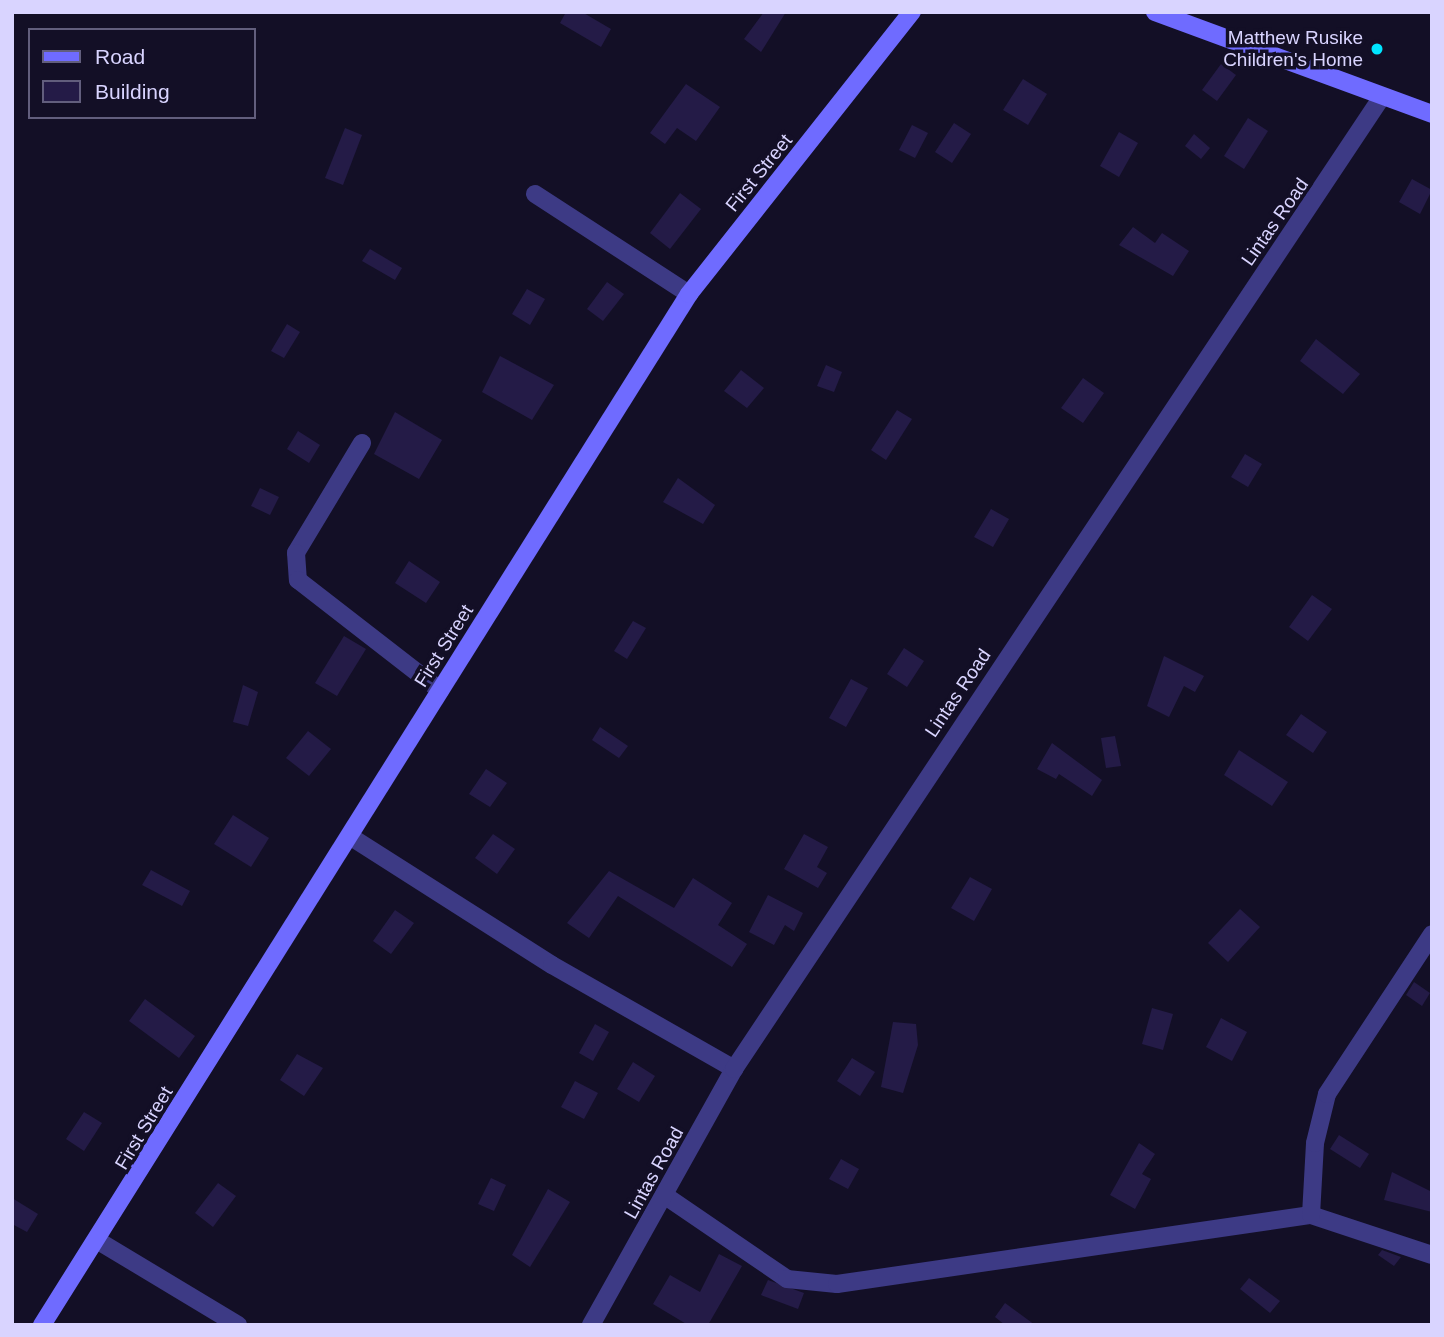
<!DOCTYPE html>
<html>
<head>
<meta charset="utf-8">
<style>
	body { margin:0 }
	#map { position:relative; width:1444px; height:1337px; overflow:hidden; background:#130f26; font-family:Arial,sans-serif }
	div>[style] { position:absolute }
	.building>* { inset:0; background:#241b47 }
	.street>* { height:18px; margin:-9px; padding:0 9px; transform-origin:9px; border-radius:9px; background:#3d3a85 }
	.secondary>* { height:18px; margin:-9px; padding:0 9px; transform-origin:9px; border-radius:9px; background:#6f6bff }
	.dots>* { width:19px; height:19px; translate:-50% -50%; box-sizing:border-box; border:4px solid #130f26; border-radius:50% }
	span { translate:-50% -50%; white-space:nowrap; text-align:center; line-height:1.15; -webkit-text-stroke:7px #130f26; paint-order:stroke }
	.poi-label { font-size:19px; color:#d9d4ff }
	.right { translate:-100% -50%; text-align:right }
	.street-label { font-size:19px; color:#d9d4ff }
	.frame { position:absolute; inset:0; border:14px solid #d9d4ff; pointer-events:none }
	.legend { position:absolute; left:28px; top:28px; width:228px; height:91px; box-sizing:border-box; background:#130f26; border:2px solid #625e7d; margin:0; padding:9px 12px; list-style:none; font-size:21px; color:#d9d4ff }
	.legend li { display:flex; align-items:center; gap:14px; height:35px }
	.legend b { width:35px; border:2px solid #625e7d }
</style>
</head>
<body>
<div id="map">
	<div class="building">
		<div style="clip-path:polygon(566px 12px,582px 12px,611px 29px,601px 47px,560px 23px)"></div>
		<div style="clip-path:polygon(764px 12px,786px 12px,761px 52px,744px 39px)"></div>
		<div style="clip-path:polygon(1221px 64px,1236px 75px,1217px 101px,1202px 90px)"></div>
		<div style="clip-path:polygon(1023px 79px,1047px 94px,1028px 125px,1003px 110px)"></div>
		<div style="clip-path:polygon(686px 84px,720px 107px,696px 141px,677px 128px,665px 144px,650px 133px)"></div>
		<div style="clip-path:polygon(1248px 118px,1268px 131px,1244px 169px,1224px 156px)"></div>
		<div style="clip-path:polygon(954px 123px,971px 134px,952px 163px,935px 152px)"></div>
		<div style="clip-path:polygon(912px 125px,928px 133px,915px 158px,899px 150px)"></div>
		<div style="clip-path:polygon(345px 128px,362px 135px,343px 185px,325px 178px)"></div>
		<div style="clip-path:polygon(1119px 132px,1138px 143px,1119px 177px,1100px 166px)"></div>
		<div style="clip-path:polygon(1194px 134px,1210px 148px,1201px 159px,1185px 146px)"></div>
		<div style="clip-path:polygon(1412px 179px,1432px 190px,1420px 214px,1399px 202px)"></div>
		<div style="clip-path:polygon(680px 193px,701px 209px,670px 249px,650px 233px)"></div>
		<div style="clip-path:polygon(1133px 227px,1155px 243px,1162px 233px,1189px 251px,1173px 276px,1119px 245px)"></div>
		<div style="clip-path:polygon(370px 249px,402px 268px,395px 280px,362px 261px)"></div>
		<div style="clip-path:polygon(607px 282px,624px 294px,603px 321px,587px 309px)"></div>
		<div style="clip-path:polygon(527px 289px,545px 299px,530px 325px,512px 314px)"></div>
		<div style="clip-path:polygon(287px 324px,300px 332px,284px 358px,271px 351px)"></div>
		<div style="clip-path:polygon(1316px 339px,1360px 374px,1343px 394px,1300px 361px)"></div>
		<div style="clip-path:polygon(500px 356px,554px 385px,532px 420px,482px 392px)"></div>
		<div style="clip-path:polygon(826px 365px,842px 372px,834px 392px,817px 386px)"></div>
		<div style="clip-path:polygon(741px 370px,764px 388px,747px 408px,724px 391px)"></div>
		<div style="clip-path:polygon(1083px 378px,1104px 393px,1083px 423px,1061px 408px)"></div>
		<div style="clip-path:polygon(897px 410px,912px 419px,886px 460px,871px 450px)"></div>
		<div style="clip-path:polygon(395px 412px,442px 440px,419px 479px,374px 454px)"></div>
		<div style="clip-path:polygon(298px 431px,320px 445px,309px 463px,287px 449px)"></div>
		<div style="clip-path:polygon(1245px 454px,1262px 464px,1248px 487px,1231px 477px)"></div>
		<div style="clip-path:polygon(678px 478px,715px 505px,703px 524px,663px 502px)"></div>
		<div style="clip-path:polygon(260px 488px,279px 497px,270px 515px,251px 506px)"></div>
		<div style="clip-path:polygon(991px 509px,1009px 519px,993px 547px,974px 537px)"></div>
		<div style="clip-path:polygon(409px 561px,440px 582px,426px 603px,395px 583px)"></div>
		<div style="clip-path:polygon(1312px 595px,1332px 609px,1308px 641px,1289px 627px)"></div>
		<div style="clip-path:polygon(633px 621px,646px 628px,627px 659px,614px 651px)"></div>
		<div style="clip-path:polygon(344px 636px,366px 649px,337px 696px,315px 683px)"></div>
		<div style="clip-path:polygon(904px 648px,924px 661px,907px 687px,887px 674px)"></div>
		<div style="clip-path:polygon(1164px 656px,1204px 676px,1195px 692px,1184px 686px,1169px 717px,1147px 706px)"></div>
		<div style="clip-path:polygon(851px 679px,868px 688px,846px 727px,829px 718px)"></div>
		<div style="clip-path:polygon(243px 685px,258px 692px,248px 726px,233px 722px)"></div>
		<div style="clip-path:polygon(1301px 714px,1327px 732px,1313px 753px,1286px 735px)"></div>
		<div style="clip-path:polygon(600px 727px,628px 746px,619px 758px,592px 740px)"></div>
		<div style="clip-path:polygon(308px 731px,331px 749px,309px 776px,286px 758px)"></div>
		<div style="clip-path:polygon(1115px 736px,1121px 766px,1106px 768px,1101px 738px)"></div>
		<div style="clip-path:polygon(1052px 743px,1102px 780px,1092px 796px,1059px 774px,1056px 779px,1037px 769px)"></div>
		<div style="clip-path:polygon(1239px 750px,1288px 782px,1272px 806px,1224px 775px)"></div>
		<div style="clip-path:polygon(486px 769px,507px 783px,490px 807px,469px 794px)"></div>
		<div style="clip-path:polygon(233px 815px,269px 838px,251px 867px,214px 844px)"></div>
		<div style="clip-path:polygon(493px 834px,515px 849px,497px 874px,475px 858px)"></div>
		<div style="clip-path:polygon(804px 834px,828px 847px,817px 867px,827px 873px,818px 888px,784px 869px)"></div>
		<div style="clip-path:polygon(151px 870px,190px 891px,182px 906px,142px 885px)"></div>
		<div style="clip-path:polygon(609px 871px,674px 908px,693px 878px,732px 903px,718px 925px,747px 944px,732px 967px,618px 896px,589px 938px,567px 923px)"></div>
		<div style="clip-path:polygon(970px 877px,992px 889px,974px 921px,951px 908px)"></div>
		<div style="clip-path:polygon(768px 895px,803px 913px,794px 931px,785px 925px,774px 945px,749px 932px)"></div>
		<div style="clip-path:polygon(1240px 909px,1260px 927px,1228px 962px,1208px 943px)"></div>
		<div style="clip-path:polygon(395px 910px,414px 923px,391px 954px,373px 941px)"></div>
		<div style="clip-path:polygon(1414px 982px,1430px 993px,1422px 1006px,1406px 995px)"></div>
		<div style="clip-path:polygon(145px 999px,195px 1036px,179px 1058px,129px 1021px)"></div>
		<div style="clip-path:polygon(1152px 1008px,1173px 1014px,1163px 1050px,1142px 1044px)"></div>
		<div style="clip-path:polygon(1221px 1018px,1247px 1032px,1232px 1061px,1206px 1047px)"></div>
		<div style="clip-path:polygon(893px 1022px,916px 1024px,918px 1045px,903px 1093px,881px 1087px)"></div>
		<div style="clip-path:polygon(595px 1024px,609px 1032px,593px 1061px,579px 1053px)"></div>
		<div style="clip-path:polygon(297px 1054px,323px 1068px,304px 1096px,280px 1080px)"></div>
		<div style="clip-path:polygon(852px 1058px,875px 1072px,860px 1096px,837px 1081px)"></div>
		<div style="clip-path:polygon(633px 1062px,655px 1076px,639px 1102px,617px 1089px)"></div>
		<div style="clip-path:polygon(575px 1081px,598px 1093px,584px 1119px,561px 1107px)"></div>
		<div style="clip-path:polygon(84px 1112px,102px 1123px,84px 1151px,66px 1139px)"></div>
		<div style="clip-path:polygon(1339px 1135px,1369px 1154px,1360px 1168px,1330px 1149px)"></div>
		<div style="clip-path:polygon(1139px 1143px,1155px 1154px,1142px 1174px,1151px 1179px,1135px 1209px,1110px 1195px)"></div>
		<div style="clip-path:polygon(841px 1159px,859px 1169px,848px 1189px,829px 1179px)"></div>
		<div style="clip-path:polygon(1392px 1172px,1432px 1192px,1432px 1212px,1384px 1200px)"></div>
		<div style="clip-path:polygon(491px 1178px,506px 1185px,494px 1211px,478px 1204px)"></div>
		<div style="clip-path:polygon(218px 1183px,236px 1196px,213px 1227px,195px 1213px)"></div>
		<div style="clip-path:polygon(548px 1189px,570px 1202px,530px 1267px,512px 1255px)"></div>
		<div style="clip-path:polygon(12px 1198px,38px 1214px,27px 1232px,12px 1224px)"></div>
		<div style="clip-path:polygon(1382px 1250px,1401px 1257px,1394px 1266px,1378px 1255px)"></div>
		<div style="clip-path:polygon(719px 1254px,742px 1266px,708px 1325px,688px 1325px,653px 1304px,670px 1275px,700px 1292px)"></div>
		<div style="clip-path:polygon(1249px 1278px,1280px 1301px,1270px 1313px,1240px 1289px)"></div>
		<div style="clip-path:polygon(768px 1280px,804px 1293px,798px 1309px,761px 1295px)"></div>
		<div style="clip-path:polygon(1005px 1303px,1035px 1325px,1005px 1325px,995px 1317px)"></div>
	</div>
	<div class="street">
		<div style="left:535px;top:194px;width:184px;rotate:33deg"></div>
		<div style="left:362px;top:443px;width:128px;rotate:121deg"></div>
		<div style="left:296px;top:553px;width:27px;rotate:86deg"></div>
		<div style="left:298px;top:580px;width:180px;rotate:37.8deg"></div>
		<div style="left:351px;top:837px;width:238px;rotate:32.5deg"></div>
		<div style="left:552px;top:965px;width:210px;rotate:29.7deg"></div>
		<div style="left:667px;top:1197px;width:145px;rotate:34.3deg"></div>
		<div style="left:787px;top:1279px;width:50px;rotate:5.7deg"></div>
		<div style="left:837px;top:1284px;width:479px;rotate:-8.3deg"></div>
		<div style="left:1311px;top:1215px;width:127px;rotate:18.3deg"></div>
		<div style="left:1311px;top:1215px;width:72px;rotate:-86.8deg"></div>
		<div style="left:1315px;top:1143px;width:50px;rotate:-76.2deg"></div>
		<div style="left:1327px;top:1094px;width:191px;rotate:-56.7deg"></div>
		<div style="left:100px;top:1242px;width:161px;rotate:31deg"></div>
		<div style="left:591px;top:1325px;width:293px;rotate:-60.8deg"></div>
		<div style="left:734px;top:1069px;width:1167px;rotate:-56.32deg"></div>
	</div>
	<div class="secondary">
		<div style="left:1155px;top:12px;width:295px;rotate:20.2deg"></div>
		<div style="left:42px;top:1325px;width:1217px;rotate:-57.89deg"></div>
		<div style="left:689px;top:294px;width:360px;rotate:-51.7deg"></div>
	</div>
	<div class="dots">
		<div style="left:1377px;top:49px;background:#00e5ff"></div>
	</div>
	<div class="poi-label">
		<span class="right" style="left:1363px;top:49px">Matthew Rusike<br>Children's Home</span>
	</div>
	<div class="street-label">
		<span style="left:759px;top:173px;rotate:-51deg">First Street</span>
		<span style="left:1275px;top:222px;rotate:-55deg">Lintas Road</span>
		<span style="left:444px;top:646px;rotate:-58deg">First Street</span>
		<span style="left:958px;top:693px;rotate:-56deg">Lintas Road</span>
		<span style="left:144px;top:1128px;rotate:-59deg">First Street</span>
		<span style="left:654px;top:1173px;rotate:-61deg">Lintas Road</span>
	</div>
	<div class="frame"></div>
	<ul class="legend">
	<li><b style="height:9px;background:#6f6bff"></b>Road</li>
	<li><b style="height:19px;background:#241b47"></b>Building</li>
	</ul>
</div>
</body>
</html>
